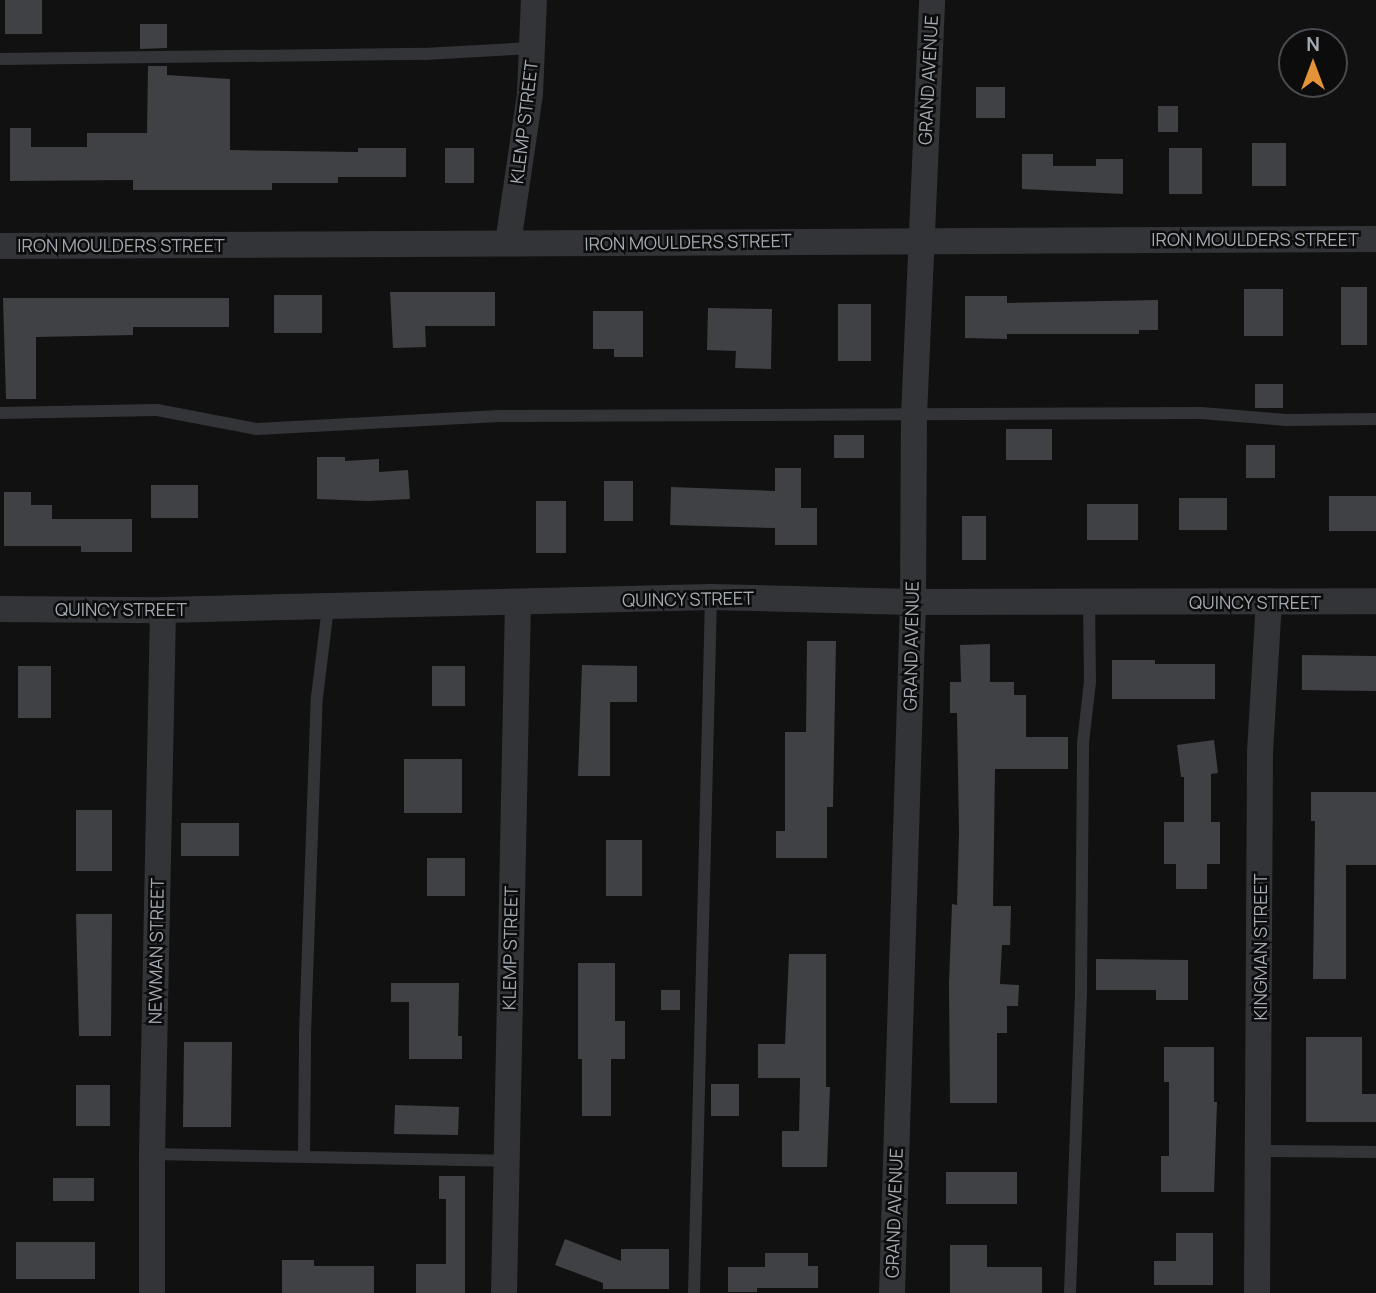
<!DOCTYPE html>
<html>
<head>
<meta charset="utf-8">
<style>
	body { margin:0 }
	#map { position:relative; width:1376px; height:1293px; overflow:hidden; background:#111112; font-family:Manrope,sans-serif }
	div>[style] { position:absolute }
	.building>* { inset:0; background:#404145 }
	.service>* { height:12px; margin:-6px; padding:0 6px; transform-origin:6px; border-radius:6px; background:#323437 }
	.minor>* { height:26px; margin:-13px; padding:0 13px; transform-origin:13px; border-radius:13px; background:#323437 }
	span { translate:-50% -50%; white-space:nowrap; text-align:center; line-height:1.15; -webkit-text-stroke:5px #0c0c0d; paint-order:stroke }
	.street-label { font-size:18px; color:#a3aab2 }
	.north { position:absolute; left:1278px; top:28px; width:70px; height:70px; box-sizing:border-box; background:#0c0c0d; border:2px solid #484b4f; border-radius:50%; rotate:0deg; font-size:19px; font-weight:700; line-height:28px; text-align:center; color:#a3aab2 }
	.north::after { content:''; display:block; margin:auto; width:24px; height:32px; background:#e49338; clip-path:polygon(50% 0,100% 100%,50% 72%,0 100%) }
</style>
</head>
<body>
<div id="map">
	<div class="building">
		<div style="clip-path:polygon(5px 0,42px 0,42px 34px,5px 34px)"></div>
		<div style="clip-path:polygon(140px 24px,167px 24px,167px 48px,140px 49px)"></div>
		<div style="clip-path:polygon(148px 66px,167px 66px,167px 75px,230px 79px,230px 150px,358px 152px,358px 148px,406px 148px,406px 177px,338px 177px,338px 183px,272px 183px,272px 190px,133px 190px,133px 180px,10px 181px,10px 128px,31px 128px,31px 147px,87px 147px,87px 133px,147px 133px)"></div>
		<div style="clip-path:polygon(976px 87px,1005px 87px,1005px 118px,976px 118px)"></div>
		<div style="clip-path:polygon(1158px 106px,1178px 106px,1178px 132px,1158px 132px)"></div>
		<div style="clip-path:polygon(1252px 143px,1286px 143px,1286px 186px,1252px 186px)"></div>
		<div style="clip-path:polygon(445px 148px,474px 148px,474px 183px,445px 183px)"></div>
		<div style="clip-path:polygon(1169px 148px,1202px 148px,1202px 194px,1169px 194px)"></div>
		<div style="clip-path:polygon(1022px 154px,1053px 154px,1053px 166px,1096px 166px,1096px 159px,1123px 159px,1123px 194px,1022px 189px)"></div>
		<div style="clip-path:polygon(1341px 287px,1367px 287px,1367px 345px,1341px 345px)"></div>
		<div style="clip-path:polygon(1244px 289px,1283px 289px,1283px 336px,1244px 336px)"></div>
		<div style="clip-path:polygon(390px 292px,495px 292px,495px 326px,425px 326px,426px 347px,393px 348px)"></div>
		<div style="clip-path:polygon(274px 295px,322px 295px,322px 333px,274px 333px)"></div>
		<div style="clip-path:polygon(965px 296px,1007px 296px,1007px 303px,1158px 300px,1158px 330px,1139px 330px,1139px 334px,1007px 334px,1007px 339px,965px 338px)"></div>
		<div style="clip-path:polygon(3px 298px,229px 298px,229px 327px,133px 327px,133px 335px,36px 337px,36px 399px,6px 399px)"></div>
		<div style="clip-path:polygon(838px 304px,871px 304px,871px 361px,838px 361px)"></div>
		<div style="clip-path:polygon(708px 308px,772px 309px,771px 369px,735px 368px,736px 351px,707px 350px)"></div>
		<div style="clip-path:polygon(593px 311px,643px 311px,643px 357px,614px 357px,614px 349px,593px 349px)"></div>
		<div style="clip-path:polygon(1255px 384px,1283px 384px,1283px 408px,1255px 408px)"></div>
		<div style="clip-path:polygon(1006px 429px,1052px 429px,1052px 460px,1006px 460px)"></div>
		<div style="clip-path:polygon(834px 435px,864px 435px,864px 458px,834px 458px)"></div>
		<div style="clip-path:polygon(1246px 445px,1275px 445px,1275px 478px,1246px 478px)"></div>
		<div style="clip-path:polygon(317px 457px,345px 457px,345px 461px,379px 459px,379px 472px,408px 470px,410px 499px,368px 501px,317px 499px)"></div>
		<div style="clip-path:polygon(775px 468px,801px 468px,801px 508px,817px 508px,817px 545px,775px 545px,775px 528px,670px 525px,671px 487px,775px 491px)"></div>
		<div style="clip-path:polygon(604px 481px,633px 481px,633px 521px,604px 521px)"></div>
		<div style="clip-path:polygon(151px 485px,198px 485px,198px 518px,151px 518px)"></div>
		<div style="clip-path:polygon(4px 492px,31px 492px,31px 505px,52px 505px,52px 519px,132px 519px,132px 552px,81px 552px,81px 546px,4px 546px)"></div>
		<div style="clip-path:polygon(1329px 496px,1376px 496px,1376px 531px,1329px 531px)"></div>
		<div style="clip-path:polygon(1179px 498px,1227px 498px,1227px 530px,1179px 530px)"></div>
		<div style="clip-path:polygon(536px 501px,566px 501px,566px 553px,536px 553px)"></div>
		<div style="clip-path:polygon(1087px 504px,1138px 504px,1138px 540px,1087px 540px)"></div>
		<div style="clip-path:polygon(962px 516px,986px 516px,986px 560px,962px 560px)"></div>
		<div style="clip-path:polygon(807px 641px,836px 641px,833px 807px,827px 807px,827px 858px,776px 858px,776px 831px,785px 831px,785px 732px,806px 732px)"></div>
		<div style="clip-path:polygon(990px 644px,990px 682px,1014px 682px,1014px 695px,1026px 695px,1026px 737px,1068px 737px,1068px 769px,995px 769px,993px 906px,1011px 906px,1010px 945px,1002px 945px,1000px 984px,1019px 985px,1018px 1006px,1007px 1006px,1007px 1033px,997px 1033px,997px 1103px,950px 1103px,949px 983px,952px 904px,957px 905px,959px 832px,957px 713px,950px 713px,950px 682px,961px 682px,960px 645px)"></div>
		<div style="clip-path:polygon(1302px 655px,1376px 656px,1376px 691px,1302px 690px)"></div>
		<div style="clip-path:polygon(1112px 660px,1155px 660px,1155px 664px,1215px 664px,1215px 699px,1112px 699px)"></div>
		<div style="clip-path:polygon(582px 665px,637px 666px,637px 702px,610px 702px,610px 776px,578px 776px)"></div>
		<div style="clip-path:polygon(18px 666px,51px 666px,51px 718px,18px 718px)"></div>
		<div style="clip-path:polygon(432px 666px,465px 666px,465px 706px,432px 706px)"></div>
		<div style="clip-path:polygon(1214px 740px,1218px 773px,1211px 774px,1211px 822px,1220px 822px,1220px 864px,1207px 864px,1207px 889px,1176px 889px,1176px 864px,1164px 864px,1164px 822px,1184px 822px,1184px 777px,1181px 777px,1177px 745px)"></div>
		<div style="clip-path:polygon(404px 759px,462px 759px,462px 813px,404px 813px)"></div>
		<div style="clip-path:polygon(1311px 792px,1376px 792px,1376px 865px,1346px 865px,1346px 979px,1313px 979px,1315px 821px,1311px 821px)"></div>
		<div style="clip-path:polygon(76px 810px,112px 810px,112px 871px,76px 871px)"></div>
		<div style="clip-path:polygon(181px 823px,239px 823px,239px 856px,181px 856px)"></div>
		<div style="clip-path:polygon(606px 840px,642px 840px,642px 896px,606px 896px)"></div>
		<div style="clip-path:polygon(427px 858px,465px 858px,465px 896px,427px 896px)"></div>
		<div style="clip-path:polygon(76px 914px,112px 914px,111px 1036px,79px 1036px)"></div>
		<div style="clip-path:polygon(789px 954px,826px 954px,826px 1087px,830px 1087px,827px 1167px,782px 1167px,782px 1131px,799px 1131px,800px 1078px,758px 1078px,758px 1044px,785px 1044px)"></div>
		<div style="clip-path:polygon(1096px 959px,1188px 960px,1188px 1000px,1156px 1000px,1156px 990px,1096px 990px)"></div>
		<div style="clip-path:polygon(578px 963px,615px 963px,615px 1021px,625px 1021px,625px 1059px,611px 1059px,611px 1116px,582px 1116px,582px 1059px,578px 1059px)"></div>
		<div style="clip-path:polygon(391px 983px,459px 983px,458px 1036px,462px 1036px,462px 1059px,409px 1059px,409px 1002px,391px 1002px)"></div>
		<div style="clip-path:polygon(661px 990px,680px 990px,680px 1010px,661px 1010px)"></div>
		<div style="clip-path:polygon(1306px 1037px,1362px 1037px,1362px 1094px,1376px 1094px,1376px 1122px,1306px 1122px)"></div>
		<div style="clip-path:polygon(184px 1042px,232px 1042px,231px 1127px,183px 1127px)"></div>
		<div style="clip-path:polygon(1164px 1047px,1214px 1047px,1214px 1102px,1217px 1102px,1214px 1192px,1161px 1192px,1161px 1156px,1169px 1156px,1169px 1082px,1164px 1082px)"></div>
		<div style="clip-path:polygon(711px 1084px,739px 1084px,739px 1116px,711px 1116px)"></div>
		<div style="clip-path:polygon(76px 1085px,110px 1085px,110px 1126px,76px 1126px)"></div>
		<div style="clip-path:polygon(395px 1105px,459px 1107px,458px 1135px,394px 1134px)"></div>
		<div style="clip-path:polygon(946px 1172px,1017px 1172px,1017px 1204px,946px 1204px)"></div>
		<div style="clip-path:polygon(439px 1176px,465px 1176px,465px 1293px,416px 1293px,416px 1264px,446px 1264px,446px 1199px,439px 1199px)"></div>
		<div style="clip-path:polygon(53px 1178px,94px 1178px,94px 1201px,53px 1201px)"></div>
		<div style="clip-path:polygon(1176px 1233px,1213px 1233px,1213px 1285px,1154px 1285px,1154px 1261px,1176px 1261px)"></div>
		<div style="clip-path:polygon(565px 1239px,621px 1261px,621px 1249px,669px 1249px,669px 1289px,603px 1289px,603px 1283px,555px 1265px)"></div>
		<div style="clip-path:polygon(16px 1242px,95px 1242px,95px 1279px,16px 1279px)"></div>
		<div style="clip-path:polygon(950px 1245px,987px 1245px,987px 1267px,1042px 1267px,1042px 1293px,950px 1293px)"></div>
		<div style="clip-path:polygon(765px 1253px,808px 1253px,808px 1266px,818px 1266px,818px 1288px,757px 1288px,757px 1292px,728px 1292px,728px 1267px,765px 1267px)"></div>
		<div style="clip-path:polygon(282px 1260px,314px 1260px,314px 1266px,374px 1266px,374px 1293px,282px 1293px)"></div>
	</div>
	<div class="service">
		<div style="left:0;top:59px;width:424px;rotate:-0.7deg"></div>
		<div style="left:424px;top:54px;width:109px;rotate:-3.2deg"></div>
		<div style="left:0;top:413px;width:157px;rotate:-1.1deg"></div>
		<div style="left:157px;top:410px;width:102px;rotate:10.8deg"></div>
		<div style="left:257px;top:429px;width:242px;rotate:-3.1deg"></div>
		<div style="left:499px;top:416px;width:702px;rotate:-0.24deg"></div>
		<div style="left:1201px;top:413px;width:86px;rotate:4.7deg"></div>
		<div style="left:1287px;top:420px;width:89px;rotate:-0.6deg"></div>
		<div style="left:1259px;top:1151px;width:117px;rotate:0.5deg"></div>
		<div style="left:152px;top:1154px;width:354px;rotate:1.1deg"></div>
		<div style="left:304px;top:1157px;width:123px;rotate:-89.5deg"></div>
		<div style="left:305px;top:1034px;width:337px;rotate:-88deg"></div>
		<div style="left:317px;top:697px;width:91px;rotate:-83deg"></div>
		<div style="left:694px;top:1293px;width:696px;rotate:-88.6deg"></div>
		<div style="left:1070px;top:1293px;width:306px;rotate:-87.9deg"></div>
		<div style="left:1081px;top:987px;width:244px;rotate:-89.5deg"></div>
		<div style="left:1083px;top:743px;width:61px;rotate:-83.5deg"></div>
		<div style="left:1090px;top:682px;width:80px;rotate:-90.7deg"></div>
	</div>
	<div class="minor">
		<div style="left:508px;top:243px;width:151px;rotate:-81.6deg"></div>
		<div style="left:530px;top:94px;width:94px;rotate:-87.6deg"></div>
		<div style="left:0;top:246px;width:1376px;rotate:-0.29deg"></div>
		<div style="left:0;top:609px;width:163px;rotate:0.4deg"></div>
		<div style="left:163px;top:610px;width:548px;rotate:-1.36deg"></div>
		<div style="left:711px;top:597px;width:202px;rotate:1.4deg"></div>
		<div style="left:913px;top:602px;width:463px;rotate:-0.1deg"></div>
		<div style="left:152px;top:1293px;width:139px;rotate:-90deg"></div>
		<div style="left:152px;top:1154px;width:544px;rotate:-88.84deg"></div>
		<div style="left:504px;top:1293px;width:691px;rotate:-88.84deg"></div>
		<div style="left:892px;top:1293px;width:691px;rotate:-88.26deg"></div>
		<div style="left:913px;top:602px;width:186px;rotate:-89.7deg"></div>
		<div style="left:914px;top:416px;width:416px;rotate:-87.5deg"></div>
		<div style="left:1257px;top:1293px;width:541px;rotate:-89.68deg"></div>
		<div style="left:1260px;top:752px;width:150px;rotate:-86.6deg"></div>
	</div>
	<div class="street-label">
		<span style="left:928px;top:80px;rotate:-87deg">GRAND AVENUE</span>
		<span style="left:524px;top:122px;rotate:-83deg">KLEMP STREET</span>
		<span style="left:1255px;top:239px">IRON MOULDERS STREET</span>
		<span style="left:688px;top:242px;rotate:-1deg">IRON MOULDERS STREET</span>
		<span style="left:121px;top:245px">IRON MOULDERS STREET</span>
		<span style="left:688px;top:599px;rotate:-1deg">QUINCY STREET</span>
		<span style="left:1255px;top:602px">QUINCY STREET</span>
		<span style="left:121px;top:609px">QUINCY STREET</span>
		<span style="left:911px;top:646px;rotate:-89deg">GRAND AVENUE</span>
		<span style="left:1260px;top:947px;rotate:-90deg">KINGMAN STREET</span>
		<span style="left:510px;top:948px;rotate:-89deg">KLEMP STREET</span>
		<span style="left:156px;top:951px;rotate:-89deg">NEWMAN STREET</span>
		<span style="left:894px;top:1213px;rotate:-88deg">GRAND AVENUE</span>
	</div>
	<div class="north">N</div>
</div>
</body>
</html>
